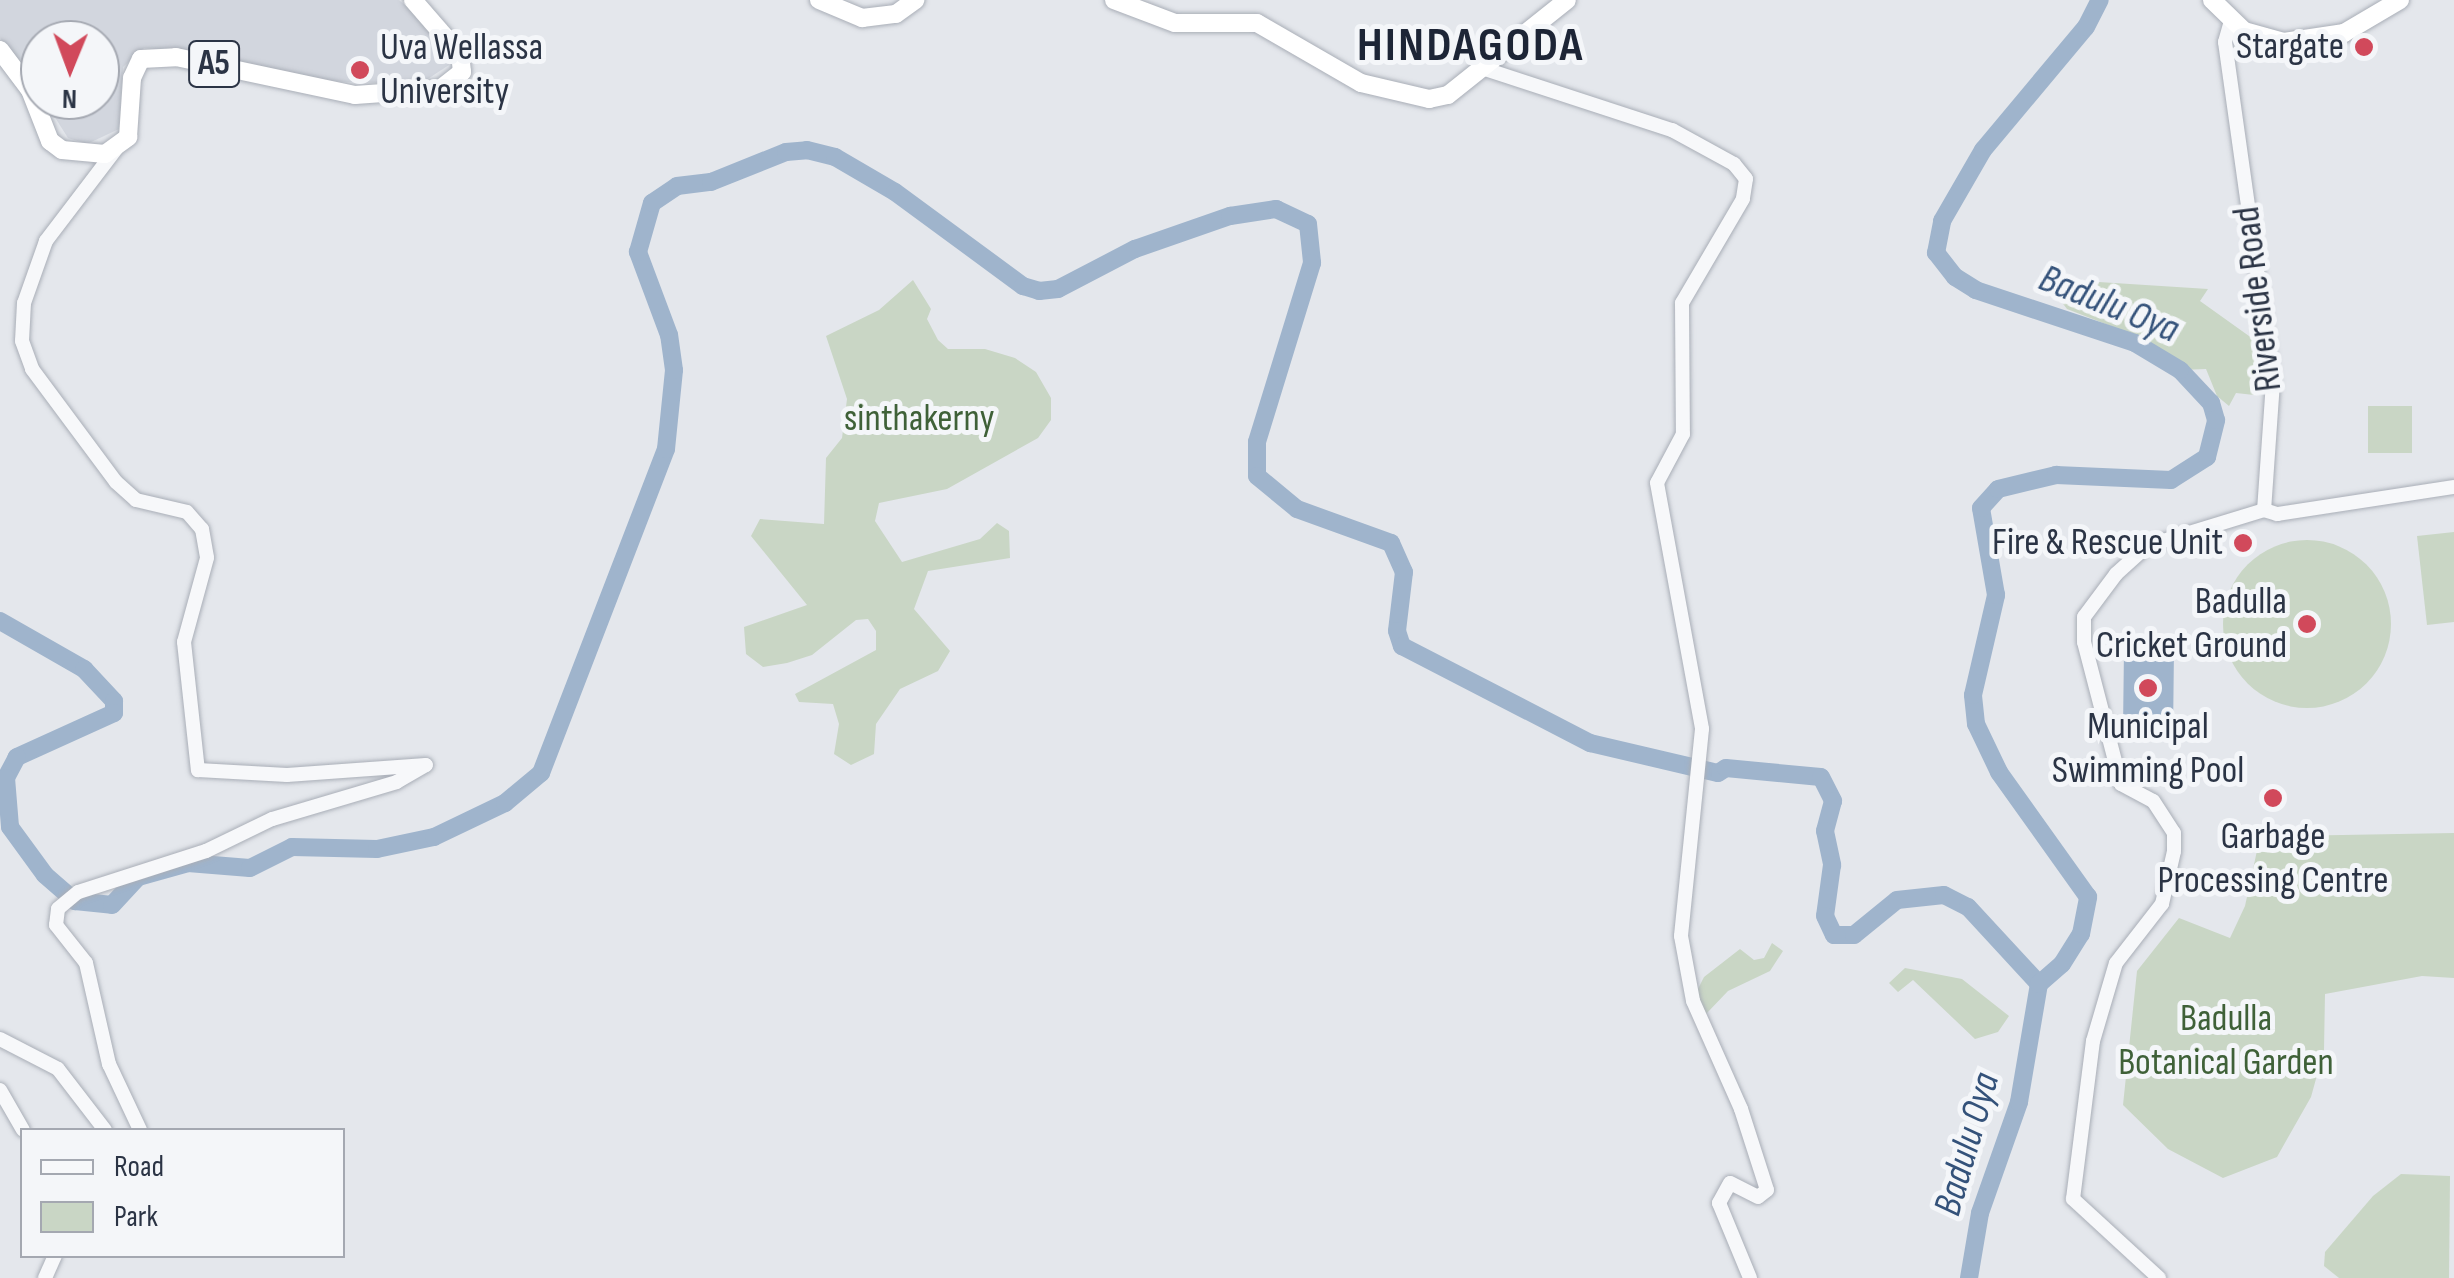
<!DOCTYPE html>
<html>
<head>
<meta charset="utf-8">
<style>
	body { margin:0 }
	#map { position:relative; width:2454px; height:1278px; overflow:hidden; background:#e4e7ec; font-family:"Sofia Sans Condensed",sans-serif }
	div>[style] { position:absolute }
	.built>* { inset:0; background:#d2d6de }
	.green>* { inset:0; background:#c9d6c5 }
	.round { border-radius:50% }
	.water>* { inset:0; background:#9fb4cc }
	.river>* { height:18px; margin:-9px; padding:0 9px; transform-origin:9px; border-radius:9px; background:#9fb4cc }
	.roads { filter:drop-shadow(0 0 2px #a9aeb7) drop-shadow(0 0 2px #a9aeb7) }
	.tertiary>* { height:14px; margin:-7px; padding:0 7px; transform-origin:7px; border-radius:7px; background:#f7f8fa }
	.trunk>* { height:18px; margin:-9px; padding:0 9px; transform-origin:9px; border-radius:9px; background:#fff }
	.dots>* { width:28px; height:28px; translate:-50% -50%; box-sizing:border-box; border:5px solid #f4f6f9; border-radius:50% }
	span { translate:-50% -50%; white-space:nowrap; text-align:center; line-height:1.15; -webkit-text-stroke:10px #f4f6f9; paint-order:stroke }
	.shield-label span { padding:2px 8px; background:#f4f6f9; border:2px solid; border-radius:8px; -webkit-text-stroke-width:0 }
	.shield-label { font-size:35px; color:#2b3445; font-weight:700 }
	.poi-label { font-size:38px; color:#2b3445 }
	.right { translate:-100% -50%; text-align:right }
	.left { translate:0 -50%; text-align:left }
	.street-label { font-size:38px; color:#2b3445 }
	.park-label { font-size:38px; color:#3f6138 }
	.water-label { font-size:40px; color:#34527a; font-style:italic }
	.district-label { font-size:48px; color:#1d2536; font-weight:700; letter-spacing:2.5px }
	.legend { position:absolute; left:20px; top:1128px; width:325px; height:130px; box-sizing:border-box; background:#f4f6f9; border:2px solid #a4a8b1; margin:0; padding:12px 18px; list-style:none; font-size:30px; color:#2b3445 }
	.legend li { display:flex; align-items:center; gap:20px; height:50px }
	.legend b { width:50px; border:2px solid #a4a8b1 }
	.north { position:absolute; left:20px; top:20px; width:100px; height:100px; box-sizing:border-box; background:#f4f6f9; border:2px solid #a4a8b1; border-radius:50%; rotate:181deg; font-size:28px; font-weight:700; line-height:40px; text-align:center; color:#2b3445 }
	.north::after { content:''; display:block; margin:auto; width:35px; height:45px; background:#d1495b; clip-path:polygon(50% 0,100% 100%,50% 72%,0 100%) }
</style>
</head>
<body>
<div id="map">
	<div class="built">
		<div style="clip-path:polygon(0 0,399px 0,440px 35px,449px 65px,420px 84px,318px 81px,212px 54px,144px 48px,123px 67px,119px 129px,87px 144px,68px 138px,44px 100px,100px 100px,100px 40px,40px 40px,40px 92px,0 38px)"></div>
	</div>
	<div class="green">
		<div style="clip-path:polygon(913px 280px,931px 309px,927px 319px,938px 340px,948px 349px,985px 349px,1015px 358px,1036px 372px,1051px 398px,1051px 420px,1038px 438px,947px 489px,879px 503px,875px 521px,902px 562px,980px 539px,997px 523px,1009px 531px,1010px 558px,928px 571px,914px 609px,950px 651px,938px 671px,900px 689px,876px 724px,874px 754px,851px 765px,834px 754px,839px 724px,833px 704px,799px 702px,795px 694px,876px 650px,876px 631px,868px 619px,856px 620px,812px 655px,787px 663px,763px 667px,746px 654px,744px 627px,807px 605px,751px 536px,760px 519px,824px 524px,826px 458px,842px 438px,847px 399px,826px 336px,879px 310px)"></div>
		<div style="clip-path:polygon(2083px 281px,2208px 289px,2200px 301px,2256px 341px,2267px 385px,2254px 395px,2236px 393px,2229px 406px,2217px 396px,2206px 369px,2180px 370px,2179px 361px,2139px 337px,2067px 309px,2058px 297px,2061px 286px)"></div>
		<div style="clip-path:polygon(2368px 406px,2412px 406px,2412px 453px,2368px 453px)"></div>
		<div style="clip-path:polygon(2454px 532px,2454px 622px,2427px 625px,2417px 536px)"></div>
		<div class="round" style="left:2223px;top:540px;width:168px;height:168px"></div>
		<div style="clip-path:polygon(2454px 833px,2454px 978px,2422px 976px,2325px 994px,2324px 1050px,2311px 1097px,2277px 1157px,2223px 1178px,2168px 1149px,2123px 1105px,2137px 971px,2179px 918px,2230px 938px,2245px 906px,2258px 846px,2281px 836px)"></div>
		<div style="clip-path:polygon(1772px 943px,1783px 951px,1770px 971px,1728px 991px,1706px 1014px,1695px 995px,1704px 977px,1740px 949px,1754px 960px,1764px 958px)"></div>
		<div style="clip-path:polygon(1905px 968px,1962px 979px,2009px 1016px,1998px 1032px,1975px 1039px,1913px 980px,1898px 992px,1889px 983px)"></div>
		<div style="clip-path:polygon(2401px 1174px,2450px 1176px,2449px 1278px,2339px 1278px,2324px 1266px,2325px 1252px,2373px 1196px)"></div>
	</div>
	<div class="water">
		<div style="clip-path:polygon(2124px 648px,2174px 648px,2173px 735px,2160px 728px,2123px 729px)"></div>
	</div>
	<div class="river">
		<div style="left:0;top:621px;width:97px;rotate:29.7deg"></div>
		<div style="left:84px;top:669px;width:44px;rotate:46.8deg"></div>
		<div style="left:114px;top:701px;width:12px;rotate:90deg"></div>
		<div style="left:114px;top:713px;width:107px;rotate:155.6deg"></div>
		<div style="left:17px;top:757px;width:24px;rotate:118deg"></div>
		<div style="left:6px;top:778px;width:49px;rotate:85.3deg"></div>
		<div style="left:10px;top:827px;width:59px;rotate:53.9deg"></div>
		<div style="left:45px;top:875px;width:40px;rotate:41deg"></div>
		<div style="left:75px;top:901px;width:37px;rotate:6deg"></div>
		<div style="left:112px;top:905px;width:38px;rotate:-47deg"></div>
		<div style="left:138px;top:877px;width:52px;rotate:-15.6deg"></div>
		<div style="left:188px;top:863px;width:62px;rotate:4.6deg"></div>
		<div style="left:250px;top:868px;width:47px;rotate:-26.6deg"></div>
		<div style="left:292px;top:847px;width:85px;rotate:1.3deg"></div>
		<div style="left:377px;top:849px;width:58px;rotate:-11.9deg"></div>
		<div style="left:434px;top:837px;width:79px;rotate:-25.6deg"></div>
		<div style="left:505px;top:803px;width:47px;rotate:-39.8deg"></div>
		<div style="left:541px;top:773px;width:347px;rotate:-68.9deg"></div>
		<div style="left:666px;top:449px;width:79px;rotate:-84.2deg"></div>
		<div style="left:674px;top:370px;width:35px;rotate:-98deg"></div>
		<div style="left:669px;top:335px;width:89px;rotate:-110.5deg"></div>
		<div style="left:638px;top:252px;width:51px;rotate:-74.1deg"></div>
		<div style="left:652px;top:203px;width:30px;rotate:-34deg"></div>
		<div style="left:677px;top:186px;width:34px;rotate:-7deg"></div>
		<div style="left:711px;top:182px;width:81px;rotate:-21.8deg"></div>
		<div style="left:786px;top:152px;width:21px;rotate:-5deg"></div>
		<div style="left:807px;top:150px;width:29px;rotate:14deg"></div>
		<div style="left:835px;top:157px;width:69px;rotate:30.3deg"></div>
		<div style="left:895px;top:192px;width:159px;rotate:36.3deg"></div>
		<div style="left:1023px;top:286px;width:17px;rotate:17deg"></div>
		<div style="left:1039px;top:291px;width:19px;rotate:-6deg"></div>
		<div style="left:1058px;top:289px;width:87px;rotate:-27.5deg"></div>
		<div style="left:1135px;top:249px;width:101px;rotate:-19.2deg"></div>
		<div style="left:1230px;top:216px;width:47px;rotate:-8.7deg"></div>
		<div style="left:1276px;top:209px;width:35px;rotate:25deg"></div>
		<div style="left:1308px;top:224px;width:39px;rotate:84deg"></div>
		<div style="left:1312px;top:263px;width:187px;rotate:107.1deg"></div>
		<div style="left:1257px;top:442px;width:34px;rotate:90deg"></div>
		<div style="left:1257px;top:476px;width:52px;rotate:39.5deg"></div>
		<div style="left:1297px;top:509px;width:100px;rotate:19.9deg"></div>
		<div style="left:1391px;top:543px;width:32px;rotate:66deg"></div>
		<div style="left:1404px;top:572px;width:59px;rotate:96.8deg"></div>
		<div style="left:1397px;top:631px;width:16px;rotate:72deg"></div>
		<div style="left:1402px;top:646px;width:212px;rotate:27.3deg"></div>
		<div style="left:1590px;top:743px;width:131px;rotate:13.2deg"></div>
		<div style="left:1718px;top:773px;width:9px;rotate:-32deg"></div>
		<div style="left:1726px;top:768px;width:95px;rotate:5.4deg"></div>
		<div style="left:1821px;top:777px;width:27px;rotate:63deg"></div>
		<div style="left:1833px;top:801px;width:31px;rotate:105deg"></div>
		<div style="left:1825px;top:831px;width:35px;rotate:78deg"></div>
		<div style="left:1832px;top:865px;width:51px;rotate:97.8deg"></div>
		<div style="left:1825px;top:916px;width:21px;rotate:65deg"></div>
		<div style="left:1834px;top:935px;width:20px"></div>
		<div style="left:1854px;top:935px;width:55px;rotate:-39.1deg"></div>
		<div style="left:1897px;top:900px;width:47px;rotate:-6.1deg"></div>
		<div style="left:1944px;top:895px;width:27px;rotate:27deg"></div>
		<div style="left:1968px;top:907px;width:105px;rotate:47.3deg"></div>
		<div style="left:1969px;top:1278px;width:66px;rotate:-80.4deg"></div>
		<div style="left:1980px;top:1213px;width:118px;rotate:-70.6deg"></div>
		<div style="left:2019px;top:1102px;width:120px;rotate:-80.4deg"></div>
		<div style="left:2039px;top:984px;width:30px;rotate:-41deg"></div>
		<div style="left:2062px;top:964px;width:36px;rotate:-58deg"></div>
		<div style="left:2081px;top:934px;width:38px;rotate:-79deg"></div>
		<div style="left:2088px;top:897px;width:153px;rotate:-125.5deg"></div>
		<div style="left:1999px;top:772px;width:53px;rotate:-115.6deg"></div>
		<div style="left:1976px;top:724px;width:29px;rotate:-96deg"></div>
		<div style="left:1973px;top:695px;width:103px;rotate:-77deg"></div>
		<div style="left:1996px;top:595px;width:88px;rotate:-99.8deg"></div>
		<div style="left:1981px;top:508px;width:25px;rotate:-48deg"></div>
		<div style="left:1998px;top:489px;width:60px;rotate:-13.6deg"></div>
		<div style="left:2056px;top:475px;width:115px;rotate:2.5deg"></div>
		<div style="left:2171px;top:480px;width:43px;rotate:-32.6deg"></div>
		<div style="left:2207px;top:457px;width:38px;rotate:-76deg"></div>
		<div style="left:2216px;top:420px;width:18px;rotate:-106deg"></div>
		<div style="left:2211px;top:403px;width:45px;rotate:-133.2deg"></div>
		<div style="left:2180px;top:370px;width:52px;rotate:-149deg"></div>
		<div style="left:2135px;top:343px;width:168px;rotate:-161.6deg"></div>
		<div style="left:1976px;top:290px;width:25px;rotate:-148deg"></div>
		<div style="left:1955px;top:277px;width:31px;rotate:-128deg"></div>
		<div style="left:1936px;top:253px;width:33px;rotate:-79deg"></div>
		<div style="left:1942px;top:221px;width:82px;rotate:-60deg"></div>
		<div style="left:1983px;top:150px;width:160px;rotate:-50.1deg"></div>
		<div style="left:2086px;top:27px;width:30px;rotate:-63deg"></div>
	</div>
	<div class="roads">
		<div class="tertiary">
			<div style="left:2231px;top:21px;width:22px;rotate:106deg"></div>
			<div style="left:2225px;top:42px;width:343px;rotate:82deg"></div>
			<div style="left:2273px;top:382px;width:128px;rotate:94deg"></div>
			<div style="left:1482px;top:68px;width:200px;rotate:18.1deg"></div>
			<div style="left:1672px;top:130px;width:71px;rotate:28.7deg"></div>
			<div style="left:1734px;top:164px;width:19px;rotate:51deg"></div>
			<div style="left:1746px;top:179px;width:20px;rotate:99deg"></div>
			<div style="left:1743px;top:199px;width:121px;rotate:120.4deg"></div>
			<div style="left:1682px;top:303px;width:131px;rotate:89.6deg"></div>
			<div style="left:1683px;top:434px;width:55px;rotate:118deg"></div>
			<div style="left:1657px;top:483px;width:250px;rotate:79.6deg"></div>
			<div style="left:1702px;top:729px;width:208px;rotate:95.8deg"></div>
			<div style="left:1681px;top:936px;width:66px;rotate:79.5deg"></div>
			<div style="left:1693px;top:1001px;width:118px;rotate:66deg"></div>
			<div style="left:1741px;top:1109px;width:85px;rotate:72.2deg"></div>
			<div style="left:1767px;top:1190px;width:11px;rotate:142deg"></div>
			<div style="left:1758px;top:1197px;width:31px;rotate:-153deg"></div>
			<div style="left:1730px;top:1183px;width:23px;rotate:119deg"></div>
			<div style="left:1719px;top:1203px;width:81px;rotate:67.5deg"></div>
			<div style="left:116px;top:149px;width:116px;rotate:127.3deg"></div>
			<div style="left:46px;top:241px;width:66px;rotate:109.5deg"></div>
			<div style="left:24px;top:303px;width:38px;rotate:93deg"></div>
			<div style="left:22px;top:341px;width:30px;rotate:70deg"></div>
			<div style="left:32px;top:369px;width:141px;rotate:53.4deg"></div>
			<div style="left:116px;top:482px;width:27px;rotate:42deg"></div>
			<div style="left:136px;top:500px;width:52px;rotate:13.2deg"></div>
			<div style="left:187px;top:512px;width:23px;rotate:49deg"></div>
			<div style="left:202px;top:529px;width:29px;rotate:80deg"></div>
			<div style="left:207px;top:558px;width:87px;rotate:105.3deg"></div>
			<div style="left:184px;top:642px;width:129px;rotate:83.8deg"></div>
			<div style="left:198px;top:770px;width:89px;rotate:3.2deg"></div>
			<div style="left:287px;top:775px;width:139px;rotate:-4.1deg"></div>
			<div style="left:426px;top:765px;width:34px;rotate:150deg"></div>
			<div style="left:397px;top:782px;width:130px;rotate:163.5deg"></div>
			<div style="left:272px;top:819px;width:73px;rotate:154.1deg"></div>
			<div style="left:206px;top:851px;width:134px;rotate:162.2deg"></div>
			<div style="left:78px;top:892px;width:26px;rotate:140deg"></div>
			<div style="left:58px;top:909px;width:16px;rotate:97deg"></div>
			<div style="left:56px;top:925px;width:48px;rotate:51.7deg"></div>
			<div style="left:86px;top:963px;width:104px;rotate:77.2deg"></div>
			<div style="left:109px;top:1064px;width:73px;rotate:64.8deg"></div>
			<div style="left:2264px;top:510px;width:14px;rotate:17deg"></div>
			<div style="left:2277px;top:514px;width:179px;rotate:-8.7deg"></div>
			<div style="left:0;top:1039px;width:65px;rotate:27.3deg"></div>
			<div style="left:58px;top:1069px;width:77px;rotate:52.4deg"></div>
			<div style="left:0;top:1090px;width:46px;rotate:60.1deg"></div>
			<div style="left:45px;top:1278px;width:24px;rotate:-66deg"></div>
			<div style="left:2159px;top:1278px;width:117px;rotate:-137.4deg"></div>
			<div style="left:2073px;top:1199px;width:159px;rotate:-82.8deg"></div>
			<div style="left:2093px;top:1041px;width:81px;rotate:-73.6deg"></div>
			<div style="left:2116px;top:963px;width:75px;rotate:-52.1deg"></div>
			<div style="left:2162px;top:904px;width:54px;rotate:-77.2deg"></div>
			<div style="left:2174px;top:851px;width:18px;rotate:-90deg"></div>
			<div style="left:2174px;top:833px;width:38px;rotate:-123deg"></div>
			<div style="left:2153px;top:801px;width:36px;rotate:-152deg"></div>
			<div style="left:2121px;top:784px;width:147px;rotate:-104.6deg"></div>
			<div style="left:2084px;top:642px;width:25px;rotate:-90deg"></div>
			<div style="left:2084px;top:617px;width:54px;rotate:-53.3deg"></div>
			<div style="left:2116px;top:574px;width:42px;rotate:-42.1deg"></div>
			<div style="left:2147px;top:546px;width:122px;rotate:-17.1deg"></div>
		</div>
		<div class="trunk">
			<div style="left:819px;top:0;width:47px;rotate:22.7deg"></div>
			<div style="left:862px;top:18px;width:34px;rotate:-7deg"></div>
			<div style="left:896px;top:14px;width:24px;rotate:-36deg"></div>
			<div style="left:1114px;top:0;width:65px;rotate:20.7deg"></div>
			<div style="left:1175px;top:23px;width:82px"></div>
			<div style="left:1257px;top:23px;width:120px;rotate:30deg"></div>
			<div style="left:1361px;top:83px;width:70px;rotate:13.2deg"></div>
			<div style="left:1429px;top:99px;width:19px;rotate:-12deg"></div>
			<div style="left:1448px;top:95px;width:152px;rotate:-38.6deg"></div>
			<div style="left:2212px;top:0;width:45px;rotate:44.1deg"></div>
			<div style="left:2244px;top:31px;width:41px;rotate:15.4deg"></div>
			<div style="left:2284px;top:42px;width:61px;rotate:-8.5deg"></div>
			<div style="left:2344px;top:33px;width:65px;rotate:-30.5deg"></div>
			<div style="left:0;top:50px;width:50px;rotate:53.1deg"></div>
			<div style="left:30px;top:90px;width:55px;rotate:68.6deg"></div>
			<div style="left:50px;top:141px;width:15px;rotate:37deg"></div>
			<div style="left:62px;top:150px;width:43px;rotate:5.3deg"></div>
			<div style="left:105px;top:154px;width:29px;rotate:-36deg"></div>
			<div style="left:128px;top:137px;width:59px;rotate:-86.1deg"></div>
			<div style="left:132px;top:78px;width:21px;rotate:-65deg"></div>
			<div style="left:141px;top:59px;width:35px;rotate:-3deg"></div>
			<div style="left:176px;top:57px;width:183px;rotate:12deg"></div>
			<div style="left:355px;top:95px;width:85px;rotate:-4deg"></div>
			<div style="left:440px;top:89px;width:28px;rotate:-38deg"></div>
			<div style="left:462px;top:72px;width:18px;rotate:-96deg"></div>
			<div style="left:460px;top:54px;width:72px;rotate:-131deg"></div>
		</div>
	</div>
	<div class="dots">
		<div style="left:2364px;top:47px;background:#d1495b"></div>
		<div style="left:360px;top:70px;background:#d1495b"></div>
		<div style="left:2243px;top:543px;background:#d1495b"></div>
		<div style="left:2307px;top:624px;background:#d1495b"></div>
		<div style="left:2148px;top:688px;background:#d1495b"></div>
		<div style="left:2273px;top:798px;background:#d1495b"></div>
	</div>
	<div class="shield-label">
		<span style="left:214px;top:64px">A5</span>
	</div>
	<div class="poi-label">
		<span class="right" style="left:2344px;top:47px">Stargate</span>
		<span class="left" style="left:380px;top:70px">Uva Wellassa<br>University</span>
		<span class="right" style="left:2223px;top:543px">Fire &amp; Rescue Unit</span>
		<span class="right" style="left:2287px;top:624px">Badulla<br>Cricket Ground</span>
		<span style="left:2148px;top:749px">Municipal<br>Swimming Pool</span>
		<span style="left:2273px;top:859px">Garbage<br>Processing Centre</span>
	</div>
	<div class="street-label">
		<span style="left:2258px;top:299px;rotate:-97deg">Riverside Road</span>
	</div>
	<div class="park-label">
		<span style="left:919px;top:419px">sinthakerny</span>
		<span style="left:2226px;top:1041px">Badulla<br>Botanical Garden</span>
	</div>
	<div class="water-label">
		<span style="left:2109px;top:304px;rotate:22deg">Badulu Oya</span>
		<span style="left:1967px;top:1144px;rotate:-74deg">Badulu Oya</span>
	</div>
	<div class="district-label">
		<span style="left:1471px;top:46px">HINDAGODA</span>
	</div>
	<ul class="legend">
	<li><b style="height:12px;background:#f7f8fa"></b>Road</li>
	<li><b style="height:28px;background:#c9d6c5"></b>Park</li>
	</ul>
	<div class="north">N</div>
</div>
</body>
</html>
